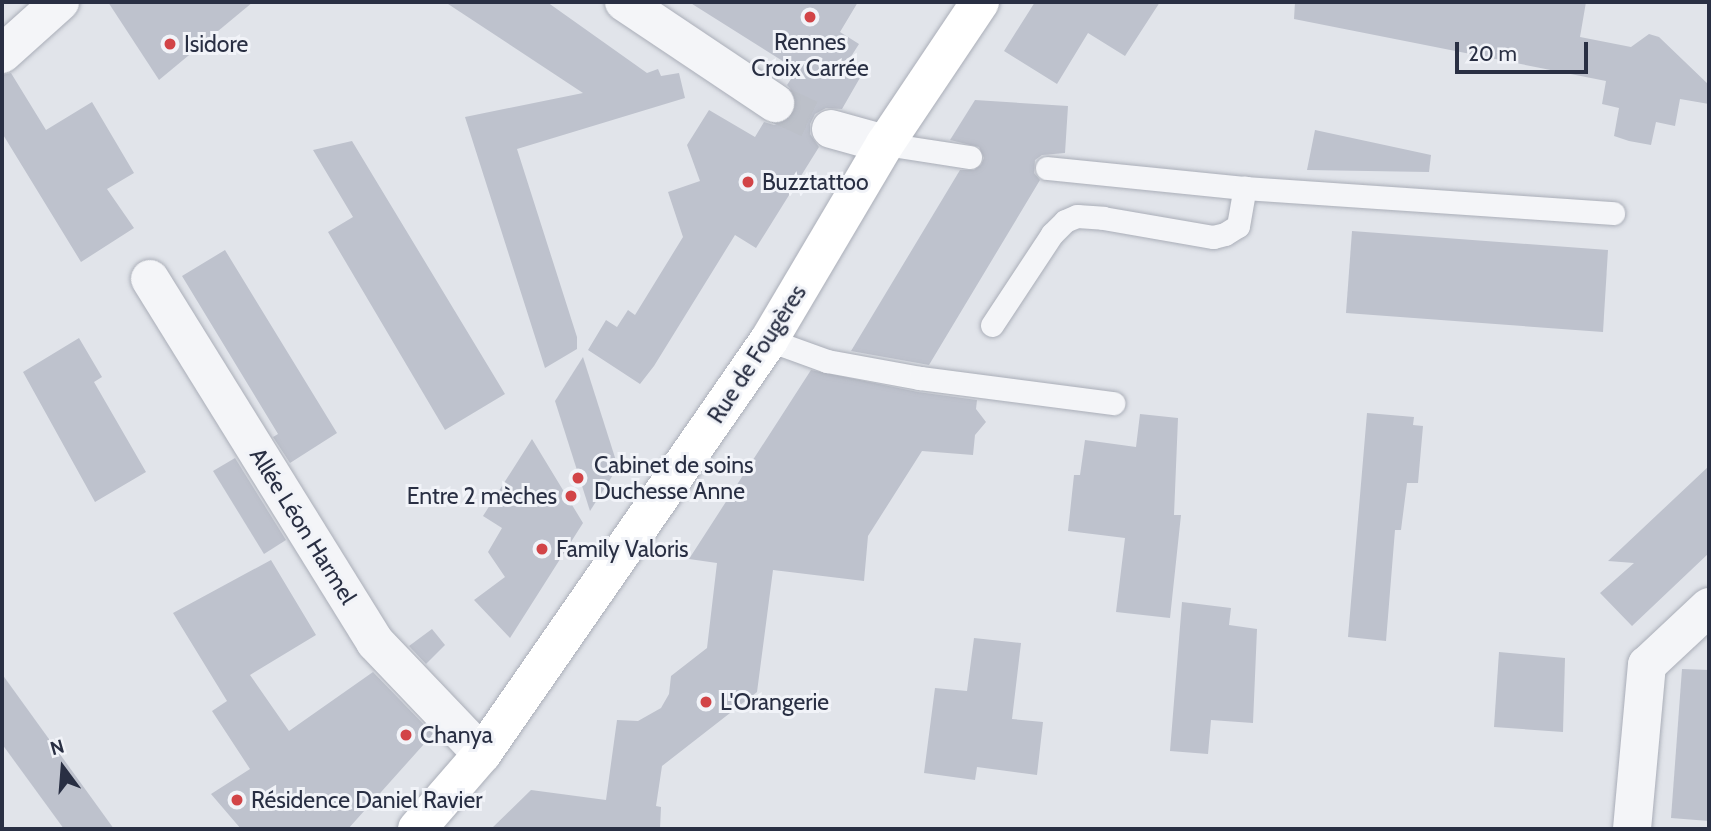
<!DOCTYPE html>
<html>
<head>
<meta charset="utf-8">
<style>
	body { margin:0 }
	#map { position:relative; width:1711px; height:831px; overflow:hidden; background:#e1e4ea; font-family:Cabin,sans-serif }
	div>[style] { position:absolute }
	.building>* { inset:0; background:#bec2cd }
	.minor-tunnel>* { height:38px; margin-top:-19px; transform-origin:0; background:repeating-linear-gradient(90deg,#bcc0c9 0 38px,transparent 0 57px) }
	.roads { filter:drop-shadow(0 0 2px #aaaeb8) drop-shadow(0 0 2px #aaaeb8) }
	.service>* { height:23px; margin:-11.5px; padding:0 11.5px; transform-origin:11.5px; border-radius:11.5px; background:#f4f5f8 }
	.minor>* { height:38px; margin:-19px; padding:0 19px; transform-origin:19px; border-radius:19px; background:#f4f5f8 }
	.primary>* { height:38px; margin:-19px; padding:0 19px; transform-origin:19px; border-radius:19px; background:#fff }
	.dots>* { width:19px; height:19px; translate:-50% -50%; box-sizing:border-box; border:4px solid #f1f3f8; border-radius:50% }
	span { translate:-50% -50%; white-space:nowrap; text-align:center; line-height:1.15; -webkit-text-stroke:6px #f1f3f8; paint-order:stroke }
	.poi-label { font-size:23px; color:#292f43 }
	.left { translate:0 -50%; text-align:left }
	.right { translate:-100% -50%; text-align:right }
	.street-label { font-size:23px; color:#292f43 }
	.frame { position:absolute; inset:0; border:4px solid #292f43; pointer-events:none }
	.north { position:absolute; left:28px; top:733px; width:70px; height:70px; -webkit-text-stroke:5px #f1f3f8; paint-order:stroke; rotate:344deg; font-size:19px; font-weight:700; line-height:28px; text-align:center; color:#292f43 }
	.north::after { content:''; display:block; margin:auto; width:24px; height:32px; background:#292f43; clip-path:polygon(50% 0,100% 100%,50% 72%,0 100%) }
	.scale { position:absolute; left:1455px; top:42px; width:133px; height:32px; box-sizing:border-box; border:4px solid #292f43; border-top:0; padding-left:9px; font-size:21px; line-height:24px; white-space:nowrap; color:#292f43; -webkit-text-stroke:5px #f1f3f8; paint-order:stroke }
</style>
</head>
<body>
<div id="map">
	<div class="building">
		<div style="clip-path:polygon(108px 2px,253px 2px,159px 80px)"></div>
		<div style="clip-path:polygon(445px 2px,547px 2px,647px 73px,658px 69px,661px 76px,679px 73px,685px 98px,517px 149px,577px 337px,577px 349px,545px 368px,465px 117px,583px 93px)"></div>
		<div style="clip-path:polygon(689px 2px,858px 2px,840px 32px,859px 44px,845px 66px,861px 76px,842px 109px,826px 108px,815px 114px,810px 124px,810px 134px,819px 147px,756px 248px,735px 235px,654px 366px,640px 384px,588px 350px,606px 320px,617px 327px,628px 310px,635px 315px,683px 237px,668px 192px,700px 181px,687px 145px,709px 110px,755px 137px,764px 122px,774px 125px,785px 122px,793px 115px,797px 105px,795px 94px,787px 85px,797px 70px)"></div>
		<div style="clip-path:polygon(1035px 2px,1160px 2px,1125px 56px,1088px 33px,1057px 84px,1004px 51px)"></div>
		<div style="clip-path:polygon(1295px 2px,1586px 2px,1580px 37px,1631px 47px,1649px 34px,1659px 37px,1709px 85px,1709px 104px,1680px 99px,1675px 126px,1656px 122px,1651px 145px,1629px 141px,1614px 136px,1619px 108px,1602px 104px,1606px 81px,1294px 19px)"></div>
		<div style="clip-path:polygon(11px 73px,46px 130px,92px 102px,134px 173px,107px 189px,134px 228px,81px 262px,2px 133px,2px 75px)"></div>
		<div style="clip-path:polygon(975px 100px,1068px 106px,1065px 153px,1042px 155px,1035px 160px,1034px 173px,1040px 180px,929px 365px,851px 351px,960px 170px,974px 170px,981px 165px,984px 158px,979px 147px,950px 140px)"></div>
		<div style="clip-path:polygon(1315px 130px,1431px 155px,1429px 172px,1307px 170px)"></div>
		<div style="clip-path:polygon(352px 141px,505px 394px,445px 430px,328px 232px,353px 217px,313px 150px)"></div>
		<div style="clip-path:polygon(1352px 231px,1608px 250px,1603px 332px,1346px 313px)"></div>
		<div style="clip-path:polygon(225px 250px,337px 433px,290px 463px,273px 437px,278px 434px,182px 276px)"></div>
		<div style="clip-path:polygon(79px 338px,102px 377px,94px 382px,146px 472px,95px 502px,23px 372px)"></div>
		<div style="clip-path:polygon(583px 357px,618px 467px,590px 511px,555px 401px)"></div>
		<div style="clip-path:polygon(811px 370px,918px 392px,977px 400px,976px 409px,986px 422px,975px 435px,973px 455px,922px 451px,868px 536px,864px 581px,773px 570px,757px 692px,662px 766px,656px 806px,661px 807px,660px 829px,491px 829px,531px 790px,606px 800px,617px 720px,638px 721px,661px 708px,669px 694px,671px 676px,707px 648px,717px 563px,689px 559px)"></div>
		<div style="clip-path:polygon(1367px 413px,1414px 417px,1413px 425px,1423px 426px,1418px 483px,1407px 483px,1401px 530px,1395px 530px,1386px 641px,1348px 637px)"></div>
		<div style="clip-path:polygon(1140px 414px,1178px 418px,1174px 515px,1181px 515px,1170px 618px,1116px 612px,1125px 538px,1068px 531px,1074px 475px,1080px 475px,1085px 440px,1136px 447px)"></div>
		<div style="clip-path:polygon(532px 439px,583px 523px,510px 638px,474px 600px,505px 577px,488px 552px,502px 528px,483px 516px)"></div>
		<div style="clip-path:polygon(235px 458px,286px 540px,264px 554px,213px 471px)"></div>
		<div style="clip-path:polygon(1709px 466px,1709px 553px,1632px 626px,1600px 593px,1634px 563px,1608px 561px)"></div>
		<div style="clip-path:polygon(271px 560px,316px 635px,250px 675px,289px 731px,373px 672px,433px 734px,348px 829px,241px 829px,211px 794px,250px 769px,212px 711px,227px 701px,173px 613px)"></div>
		<div style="clip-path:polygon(1182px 602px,1231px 608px,1229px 625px,1257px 629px,1253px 723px,1211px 720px,1208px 754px,1170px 751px)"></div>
		<div style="clip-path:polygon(432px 629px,445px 645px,426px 664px,409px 646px)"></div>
		<div style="clip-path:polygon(974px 638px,1021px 643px,1012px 719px,1043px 722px,1037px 775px,977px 767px,975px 780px,924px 773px,935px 688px,967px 691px)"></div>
		<div style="clip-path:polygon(1499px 652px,1565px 658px,1563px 732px,1494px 727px)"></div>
		<div style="clip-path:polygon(1682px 669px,1709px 670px,1709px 821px,1671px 818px)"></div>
		<div style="clip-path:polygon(2px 674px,114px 829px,64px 829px,2px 744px)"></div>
	</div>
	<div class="minor-tunnel">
		<div style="left:775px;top:103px;width:62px;rotate:24.9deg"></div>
	</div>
	<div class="roads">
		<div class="service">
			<div style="left:885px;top:144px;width:86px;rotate:8.7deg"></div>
			<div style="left:1047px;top:168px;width:199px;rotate:5.8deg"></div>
			<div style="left:1245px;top:188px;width:369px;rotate:3.9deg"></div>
			<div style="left:992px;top:325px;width:109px;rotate:-56.6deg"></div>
			<div style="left:1052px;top:234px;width:18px;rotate:-45deg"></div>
			<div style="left:1065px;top:221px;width:13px;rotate:-23deg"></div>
			<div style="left:1077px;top:216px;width:26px;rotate:4deg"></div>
			<div style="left:1103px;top:218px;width:112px;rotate:9.8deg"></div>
			<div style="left:1213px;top:237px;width:12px;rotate:-14deg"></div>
			<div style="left:1225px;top:234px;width:15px;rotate:-32deg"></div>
			<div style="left:1238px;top:226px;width:39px;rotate:-80deg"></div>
			<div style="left:769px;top:340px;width:62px;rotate:19.9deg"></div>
			<div style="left:827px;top:361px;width:95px;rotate:10.4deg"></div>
			<div style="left:920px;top:378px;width:195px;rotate:7.4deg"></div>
		</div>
		<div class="minor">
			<div style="left:624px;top:2px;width:182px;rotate:33.8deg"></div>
			<div style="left:2px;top:54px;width:78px;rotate:-41.9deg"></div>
			<div style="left:831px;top:129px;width:56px;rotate:15.5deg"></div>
			<div style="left:150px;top:279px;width:427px;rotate:58.2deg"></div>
			<div style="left:375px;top:642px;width:155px;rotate:46.3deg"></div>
			<div style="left:1632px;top:829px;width:165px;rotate:-84.8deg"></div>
			<div style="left:1647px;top:665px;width:85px;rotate:-43.1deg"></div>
		</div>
		<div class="primary">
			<div style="left:417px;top:829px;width:99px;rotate:-49.1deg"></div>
			<div style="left:482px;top:754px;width:504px;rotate:-55.27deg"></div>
			<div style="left:769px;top:340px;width:228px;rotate:-59.4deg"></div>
			<div style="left:885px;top:144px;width:171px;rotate:-56.2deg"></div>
		</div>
	</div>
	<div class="dots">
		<div style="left:810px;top:17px;background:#d24447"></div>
		<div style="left:170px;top:44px;background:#d24447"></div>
		<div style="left:748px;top:182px;background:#d24447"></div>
		<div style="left:578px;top:478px;background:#d24447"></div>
		<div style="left:571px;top:496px;background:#d24447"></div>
		<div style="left:542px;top:549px;background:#d24447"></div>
		<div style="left:706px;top:702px;background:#d24447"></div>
		<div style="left:406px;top:735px;background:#d24447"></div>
		<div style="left:237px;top:800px;background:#d24447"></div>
	</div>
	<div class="poi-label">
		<span style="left:810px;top:55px">Rennes<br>Croix Carrée</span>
		<span class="left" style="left:184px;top:44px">Isidore</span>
		<span class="left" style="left:762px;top:182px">Buzztattoo</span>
		<span class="left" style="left:594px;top:478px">Cabinet de soins<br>Duchesse Anne</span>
		<span class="right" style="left:557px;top:496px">Entre 2 mèches</span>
		<span class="left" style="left:556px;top:549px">Family Valoris</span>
		<span class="left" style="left:720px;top:702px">L'Orangerie</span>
		<span class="left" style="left:420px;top:735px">Chanya</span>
		<span class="left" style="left:251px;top:800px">Résidence Daniel Ravier</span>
	</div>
	<div class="street-label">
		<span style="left:757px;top:354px;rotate:-57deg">Rue de Fougères</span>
		<span style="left:303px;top:526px;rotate:58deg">Allée Léon Harmel</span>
	</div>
	<div class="frame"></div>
	<div class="north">N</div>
	<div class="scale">20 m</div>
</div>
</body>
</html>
